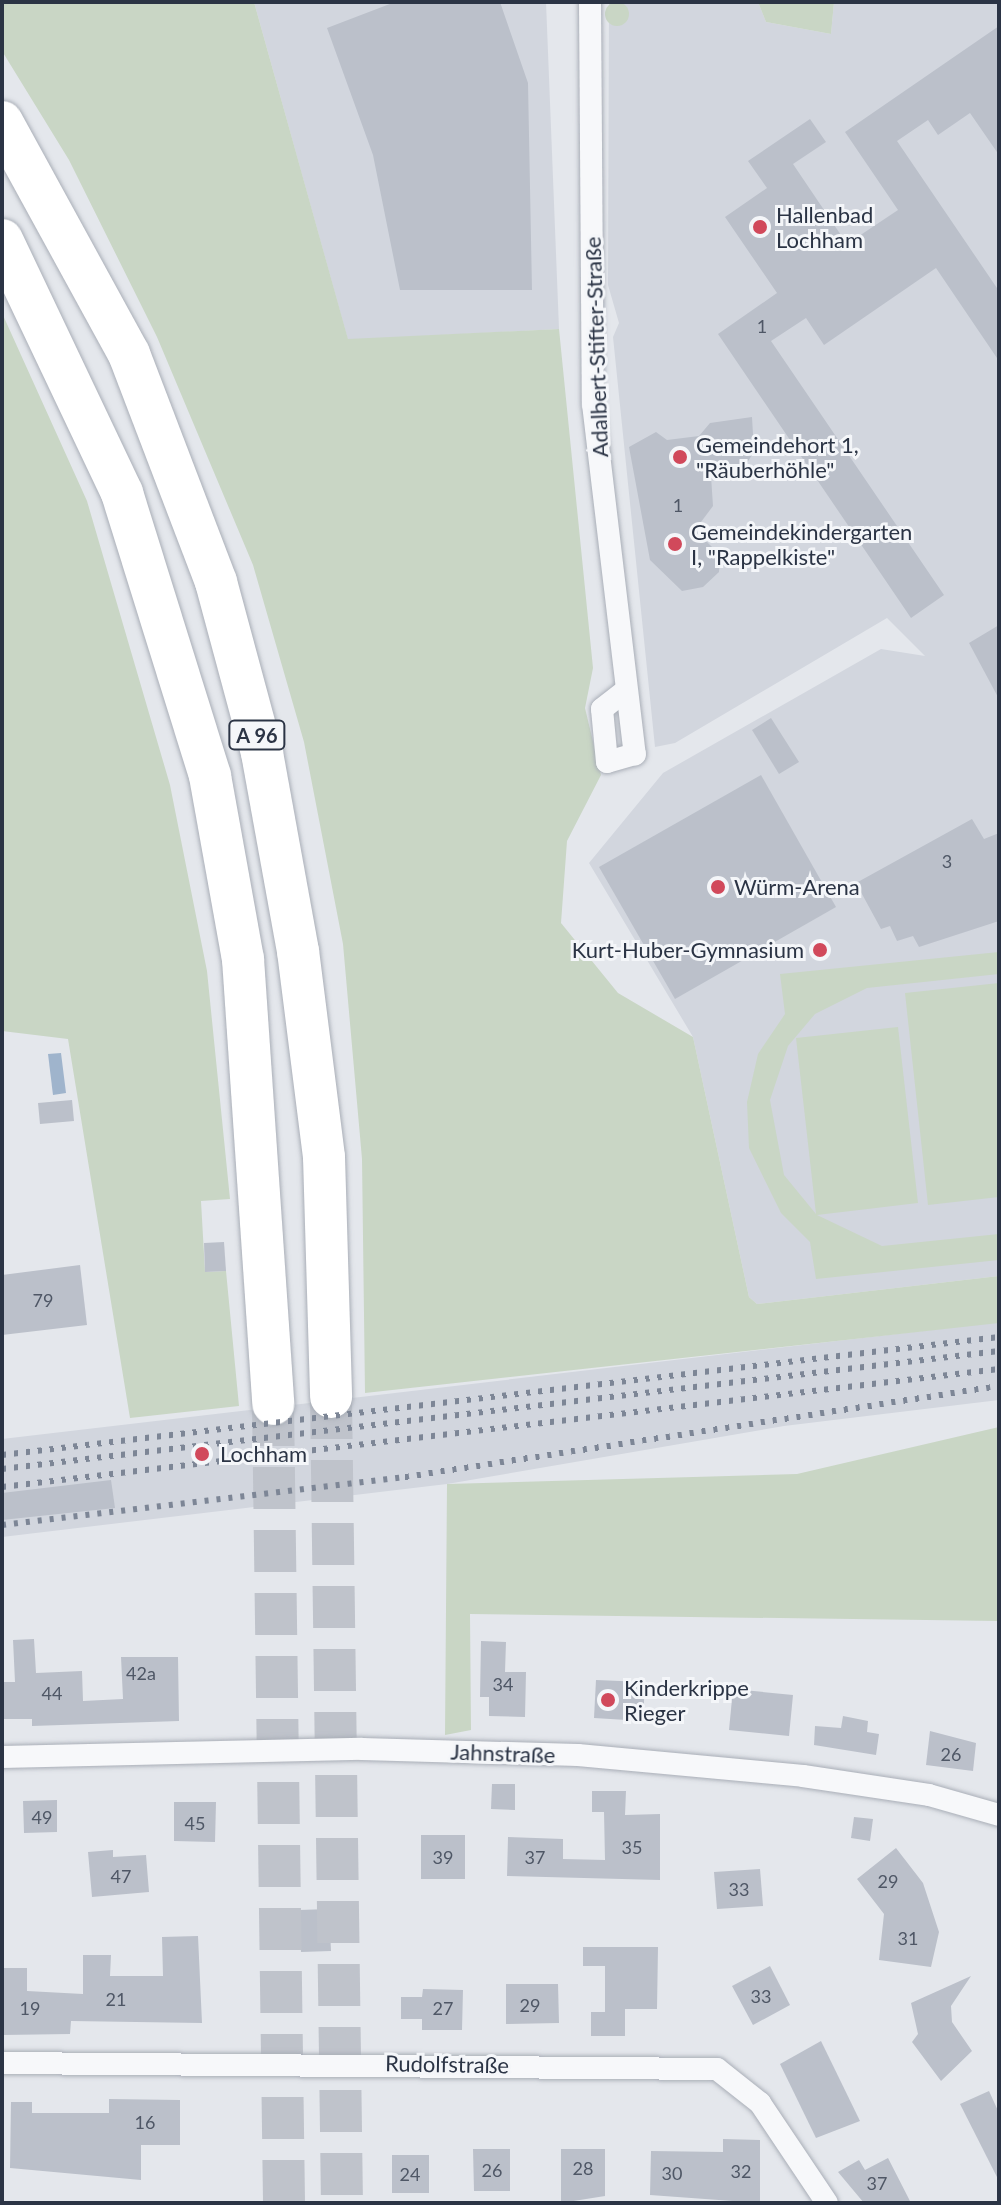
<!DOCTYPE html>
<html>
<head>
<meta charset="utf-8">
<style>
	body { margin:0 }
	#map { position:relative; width:1001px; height:2205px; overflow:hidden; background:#e4e7ec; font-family:Lato,sans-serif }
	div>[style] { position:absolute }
	.built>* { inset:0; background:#d2d6de }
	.green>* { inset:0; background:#c9d6c5 }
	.round { border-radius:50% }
	.water>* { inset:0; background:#9fb4cc }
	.building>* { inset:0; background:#bbc0ca }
	.highway-tunnel>* { height:42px; margin-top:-21px; transform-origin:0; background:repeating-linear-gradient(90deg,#bfc3cb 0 42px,transparent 0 63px) }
	.roads { filter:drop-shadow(0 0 2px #a9aeb7) drop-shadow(0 0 2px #a9aeb7) }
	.street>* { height:22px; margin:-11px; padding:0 11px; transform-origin:11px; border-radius:11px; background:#f7f8fa }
	.highway>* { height:42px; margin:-21px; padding:0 21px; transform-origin:21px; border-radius:21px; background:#fff }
	.rail>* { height:6px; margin-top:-3px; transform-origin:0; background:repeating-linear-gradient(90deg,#7d8696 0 4px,transparent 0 12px) }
	.dots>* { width:22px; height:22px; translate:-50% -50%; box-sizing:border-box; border:4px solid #f4f6f9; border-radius:50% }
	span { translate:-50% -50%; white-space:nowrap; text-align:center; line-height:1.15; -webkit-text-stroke:6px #f4f6f9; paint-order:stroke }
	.number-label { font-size:18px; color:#4f5766 }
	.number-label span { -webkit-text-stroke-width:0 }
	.shield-label span { padding:2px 6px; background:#f4f6f9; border:2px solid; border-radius:6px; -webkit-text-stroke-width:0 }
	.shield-label { font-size:20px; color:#2b3445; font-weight:700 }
	.poi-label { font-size:22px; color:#2b3445 }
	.left { translate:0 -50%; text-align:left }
	.right { translate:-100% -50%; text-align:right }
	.street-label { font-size:22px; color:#2b3445 }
	.frame { position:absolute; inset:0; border:4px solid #2b3445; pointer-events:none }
</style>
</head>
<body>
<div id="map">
	<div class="built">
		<div style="clip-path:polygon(254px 2px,546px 2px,559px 329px,348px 340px)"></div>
		<div style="clip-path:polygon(609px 2px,758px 2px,766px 22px,831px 34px,834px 2px,999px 2px,999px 1276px,757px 1304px,749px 1297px,693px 1037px,589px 863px,663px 773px,881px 649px,925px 656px,887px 618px,675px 743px,655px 747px,613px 337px,619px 323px,608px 285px)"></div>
		<div style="clip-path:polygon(999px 1322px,999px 1400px,784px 1426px,447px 1484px,2px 1537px,2px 1439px)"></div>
	</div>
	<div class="green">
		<div style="clip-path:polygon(2px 2px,254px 2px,348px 339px,559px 329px,593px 668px,585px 708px,601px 775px,567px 841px,561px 923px,618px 993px,693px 1037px,749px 1297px,757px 1304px,999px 1276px,999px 1323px,365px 1393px,362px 1159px,343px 944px,304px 742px,253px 565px,157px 337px,69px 160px,2px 51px)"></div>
		<div style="clip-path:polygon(758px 2px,834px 2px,831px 34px,766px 22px)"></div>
		<div class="round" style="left:605px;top:2px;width:24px;height:24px"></div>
		<div style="clip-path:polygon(2px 313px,87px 501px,170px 785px,207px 971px,230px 1199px,201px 1201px,205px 1272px,226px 1271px,239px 1406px,130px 1418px,68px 1039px,2px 1031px)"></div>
		<div style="clip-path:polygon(999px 952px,999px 974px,867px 988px,815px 1014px,788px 1046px,770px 1100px,784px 1175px,816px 1214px,796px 1038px,898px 1027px,918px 1203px,817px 1215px,882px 1246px,999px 1234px,999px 1260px,816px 1279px,810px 1242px,781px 1213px,749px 1148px,747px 1102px,758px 1054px,785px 1014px,780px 974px)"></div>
		<div style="clip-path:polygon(999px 983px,999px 1197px,928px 1205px,905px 993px)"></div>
		<div style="clip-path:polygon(999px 1427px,999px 1621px,470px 1614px,471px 1730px,445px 1735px,447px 1484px,797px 1474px)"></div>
	</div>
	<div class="water">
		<div style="clip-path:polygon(61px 1053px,66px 1093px,53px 1095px,48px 1054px)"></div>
	</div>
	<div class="building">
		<div style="clip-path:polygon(395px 2px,500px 2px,528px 83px,532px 290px,400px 290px,373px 155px,327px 28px)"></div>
		<div style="clip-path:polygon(999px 26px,999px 155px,970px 113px,938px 135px,928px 120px,897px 141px,999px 291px,999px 361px,936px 268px,824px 345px,806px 318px,771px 341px,944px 595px,911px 618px,718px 334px,777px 293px,725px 217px,767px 188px,748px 161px,810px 119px,826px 142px,793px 164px,847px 244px,898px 210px,845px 132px)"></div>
		<div style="clip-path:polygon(752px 417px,754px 452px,741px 472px,711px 476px,713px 506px,695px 530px,720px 555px,719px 572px,703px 587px,682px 591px,650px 560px,629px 447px,656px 432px,667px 440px,699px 436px,710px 423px)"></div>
		<div style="clip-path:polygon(999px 625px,999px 699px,969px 643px)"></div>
		<div style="clip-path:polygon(771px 718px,799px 762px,779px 774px,752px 730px)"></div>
		<div style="clip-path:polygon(761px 775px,836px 907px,675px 999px,599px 867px)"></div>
		<div style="clip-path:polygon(972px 819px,984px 839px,999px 833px,999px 921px,919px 947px,913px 936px,897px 941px,890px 926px,881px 929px,856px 883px)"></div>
		<div style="clip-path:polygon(72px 1100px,74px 1121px,40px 1124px,38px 1103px)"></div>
		<div style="clip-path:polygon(224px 1242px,226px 1271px,205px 1272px,204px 1243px)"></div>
		<div style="clip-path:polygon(80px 1265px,87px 1325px,2px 1335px,2px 1275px)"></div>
		<div style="clip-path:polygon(111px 1480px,115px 1508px,2px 1520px,2px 1493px)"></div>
		<div style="clip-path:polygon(34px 1639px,36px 1673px,82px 1671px,83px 1701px,123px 1699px,121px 1657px,178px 1657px,179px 1721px,32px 1726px,32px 1719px,2px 1719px,2px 1682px,15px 1682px,13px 1640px)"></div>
		<div style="clip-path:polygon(481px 1641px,506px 1642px,505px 1672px,526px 1672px,525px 1717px,489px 1716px,489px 1697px,480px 1697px)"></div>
		<div style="clip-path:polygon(596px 1680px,645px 1682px,643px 1721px,594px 1718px)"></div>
		<div style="clip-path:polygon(733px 1689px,793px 1695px,789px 1736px,729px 1730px)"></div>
		<div style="clip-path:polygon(843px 1716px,868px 1721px,867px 1732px,879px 1734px,876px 1755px,814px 1745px,815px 1726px,841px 1728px)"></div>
		<div style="clip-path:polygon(930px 1731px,976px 1743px,973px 1771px,926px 1765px)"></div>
		<div style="clip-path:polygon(492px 1784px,515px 1784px,515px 1810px,491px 1809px)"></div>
		<div style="clip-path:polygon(592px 1791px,626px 1791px,625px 1815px,660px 1814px,660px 1880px,507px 1876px,508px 1837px,563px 1839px,563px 1859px,605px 1860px,604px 1812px,592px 1812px)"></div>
		<div style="clip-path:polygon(57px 1800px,57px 1832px,24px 1833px,23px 1801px)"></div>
		<div style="clip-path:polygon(174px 1802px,216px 1802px,215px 1842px,174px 1841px)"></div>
		<div style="clip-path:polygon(854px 1817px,873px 1819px,870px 1841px,851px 1838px)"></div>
		<div style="clip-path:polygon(421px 1835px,465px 1835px,465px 1879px,421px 1879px)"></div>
		<div style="clip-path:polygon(896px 1848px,923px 1883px,939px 1932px,931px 1967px,879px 1960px,884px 1914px,857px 1879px)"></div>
		<div style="clip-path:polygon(113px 1850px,113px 1857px,146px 1855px,149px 1892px,92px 1897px,88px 1852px)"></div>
		<div style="clip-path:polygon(760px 1869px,763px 1906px,717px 1909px,714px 1872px)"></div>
		<div style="clip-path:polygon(329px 1909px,331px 1951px,301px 1952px,299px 1910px)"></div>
		<div style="clip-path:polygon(198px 1936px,202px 2023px,71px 2021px,70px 2034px,2px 2035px,2px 1968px,27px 1968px,27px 1991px,83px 1994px,83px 1955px,111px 1955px,110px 1976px,163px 1976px,162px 1937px)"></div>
		<div style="clip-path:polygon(583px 1947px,658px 1947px,657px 2009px,625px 2009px,625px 2036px,591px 2036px,591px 2012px,605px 2012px,605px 1966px,583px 1966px)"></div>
		<div style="clip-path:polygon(770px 1966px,790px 2005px,753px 2025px,732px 1986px)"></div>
		<div style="clip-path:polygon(971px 1976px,951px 2006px,952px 2022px,972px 2051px,941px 2081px,912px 2042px,918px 2034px,911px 2003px)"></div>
		<div style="clip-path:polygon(506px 1984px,558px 1984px,559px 2023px,506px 2024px)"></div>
		<div style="clip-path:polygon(423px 1989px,463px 1990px,462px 2030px,422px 2030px,422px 2019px,401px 2019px,401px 1997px,422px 1997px)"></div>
		<div style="clip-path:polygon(821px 2041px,860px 2121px,816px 2138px,780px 2064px)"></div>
		<div style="clip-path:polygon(989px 2091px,999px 2113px,999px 2181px,960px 2104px)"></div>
		<div style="clip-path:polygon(109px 2099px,180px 2100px,180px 2145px,141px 2145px,141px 2180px,10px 2168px,11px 2102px,32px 2102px,32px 2113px,109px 2113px)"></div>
		<div style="clip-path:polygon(723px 2139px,760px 2140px,760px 2203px,650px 2195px,651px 2151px,723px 2152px)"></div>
		<div style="clip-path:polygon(473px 2149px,510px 2149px,510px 2191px,474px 2191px)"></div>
		<div style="clip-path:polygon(561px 2149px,605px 2149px,605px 2196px,561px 2203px)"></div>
		<div style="clip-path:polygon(392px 2155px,429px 2155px,429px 2193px,392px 2193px)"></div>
		<div style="clip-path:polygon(888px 2158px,911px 2203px,864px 2203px,838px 2172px,859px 2160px,865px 2170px)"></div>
	</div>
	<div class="highway-tunnel">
		<div style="left:331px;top:1397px;width:806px;rotate:89.22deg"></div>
		<div style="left:273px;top:1404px;width:799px;rotate:89.21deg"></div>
	</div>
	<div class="roads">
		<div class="street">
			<div style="left:590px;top:2px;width:402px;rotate:89.6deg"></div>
			<div style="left:593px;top:404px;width:353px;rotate:83.2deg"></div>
			<div style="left:635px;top:754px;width:29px;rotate:164deg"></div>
			<div style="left:607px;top:762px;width:53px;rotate:-95.4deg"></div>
			<div style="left:602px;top:709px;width:29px;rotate:-38deg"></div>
			<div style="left:2px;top:1757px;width:360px;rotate:-1.3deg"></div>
			<div style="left:362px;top:1749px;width:216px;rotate:1.6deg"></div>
			<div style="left:578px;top:1755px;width:226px;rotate:5.3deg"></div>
			<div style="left:803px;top:1776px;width:127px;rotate:8.6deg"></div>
			<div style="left:929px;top:1795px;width:73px;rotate:15.9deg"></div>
			<div style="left:2px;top:2063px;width:715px;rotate:0.48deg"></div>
			<div style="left:717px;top:2069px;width:55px;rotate:38.3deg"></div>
			<div style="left:760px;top:2103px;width:120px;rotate:56.2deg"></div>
		</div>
		<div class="highway">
			<div style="left:2px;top:122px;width:264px;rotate:61.3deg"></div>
			<div style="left:129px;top:354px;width:244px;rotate:69.1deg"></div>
			<div style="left:216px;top:582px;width:177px;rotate:74.9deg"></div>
			<div style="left:262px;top:753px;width:201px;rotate:79.7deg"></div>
			<div style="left:298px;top:951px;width:208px;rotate:82.8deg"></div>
			<div style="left:324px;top:1157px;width:240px;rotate:88.3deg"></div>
			<div style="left:2px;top:240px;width:280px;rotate:64.6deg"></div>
			<div style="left:122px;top:493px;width:296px;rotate:72.7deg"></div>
			<div style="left:210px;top:776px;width:186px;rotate:79.8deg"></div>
			<div style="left:243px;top:959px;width:446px;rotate:86.1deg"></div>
		</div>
	</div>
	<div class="rail">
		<div style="left:2px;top:1455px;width:1004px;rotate:-6.75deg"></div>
		<div style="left:2px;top:1469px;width:1004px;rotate:-6.75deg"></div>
		<div style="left:2px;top:1487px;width:1004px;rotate:-6.75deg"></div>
		<div style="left:2px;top:1525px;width:406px;rotate:-6.8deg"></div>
		<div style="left:405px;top:1477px;width:601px;rotate:-8.71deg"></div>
	</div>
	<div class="dots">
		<div style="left:760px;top:227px;background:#d1495b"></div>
		<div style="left:680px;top:457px;background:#d1495b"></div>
		<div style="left:675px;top:544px;background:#d1495b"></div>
		<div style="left:718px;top:887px;background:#d1495b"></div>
		<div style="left:820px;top:950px;background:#d1495b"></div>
		<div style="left:202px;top:1454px;background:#d1495b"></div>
		<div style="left:608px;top:1700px;background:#d1495b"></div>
	</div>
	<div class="number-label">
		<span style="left:762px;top:326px">1</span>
		<span style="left:678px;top:505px">1</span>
		<span style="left:947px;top:861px">3</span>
		<span style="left:43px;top:1300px">79</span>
		<span style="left:141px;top:1673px">42a</span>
		<span style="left:503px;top:1684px">34</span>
		<span style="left:52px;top:1693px">44</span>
		<span style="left:951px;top:1754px">26</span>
		<span style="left:42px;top:1817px">49</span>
		<span style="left:195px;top:1823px">45</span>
		<span style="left:632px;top:1847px">35</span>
		<span style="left:443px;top:1857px">39</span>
		<span style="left:535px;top:1857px">37</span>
		<span style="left:121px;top:1876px">47</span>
		<span style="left:888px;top:1881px">29</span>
		<span style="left:739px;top:1889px">33</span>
		<span style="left:908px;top:1938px">31</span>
		<span style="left:761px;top:1996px">33</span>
		<span style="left:116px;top:1999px">21</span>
		<span style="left:530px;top:2005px">29</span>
		<span style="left:30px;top:2008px">19</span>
		<span style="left:443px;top:2008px">27</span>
		<span style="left:145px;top:2122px">16</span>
		<span style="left:583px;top:2168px">28</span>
		<span style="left:492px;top:2170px">26</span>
		<span style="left:741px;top:2171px">32</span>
		<span style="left:672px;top:2173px">30</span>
		<span style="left:410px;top:2174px">24</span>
		<span style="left:877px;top:2183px">37</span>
	</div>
	<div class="shield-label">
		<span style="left:257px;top:735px">A 96</span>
	</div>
	<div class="poi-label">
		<span class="left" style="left:776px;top:227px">Hallenbad<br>Lochham</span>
		<span class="left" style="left:696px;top:457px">Gemeindehort 1,<br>"Räuberhöhle"</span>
		<span class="left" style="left:691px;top:544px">Gemeindekindergarten<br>I, "Rappelkiste"</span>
		<span class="left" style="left:734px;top:887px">Würm-Arena</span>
		<span class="right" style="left:804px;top:950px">Kurt-Huber-Gymnasium</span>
		<span class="left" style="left:220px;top:1454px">Lochham</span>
		<span class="left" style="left:624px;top:1700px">Kinderkrippe<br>Rieger</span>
	</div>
	<div class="street-label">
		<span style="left:596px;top:347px;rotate:-92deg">Adalbert-Stifter-Straße</span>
		<span style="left:503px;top:1753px;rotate:2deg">Jahnstraße</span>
		<span style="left:447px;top:2064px;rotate:1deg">Rudolfstraße</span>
	</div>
	<div class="frame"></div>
</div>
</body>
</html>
